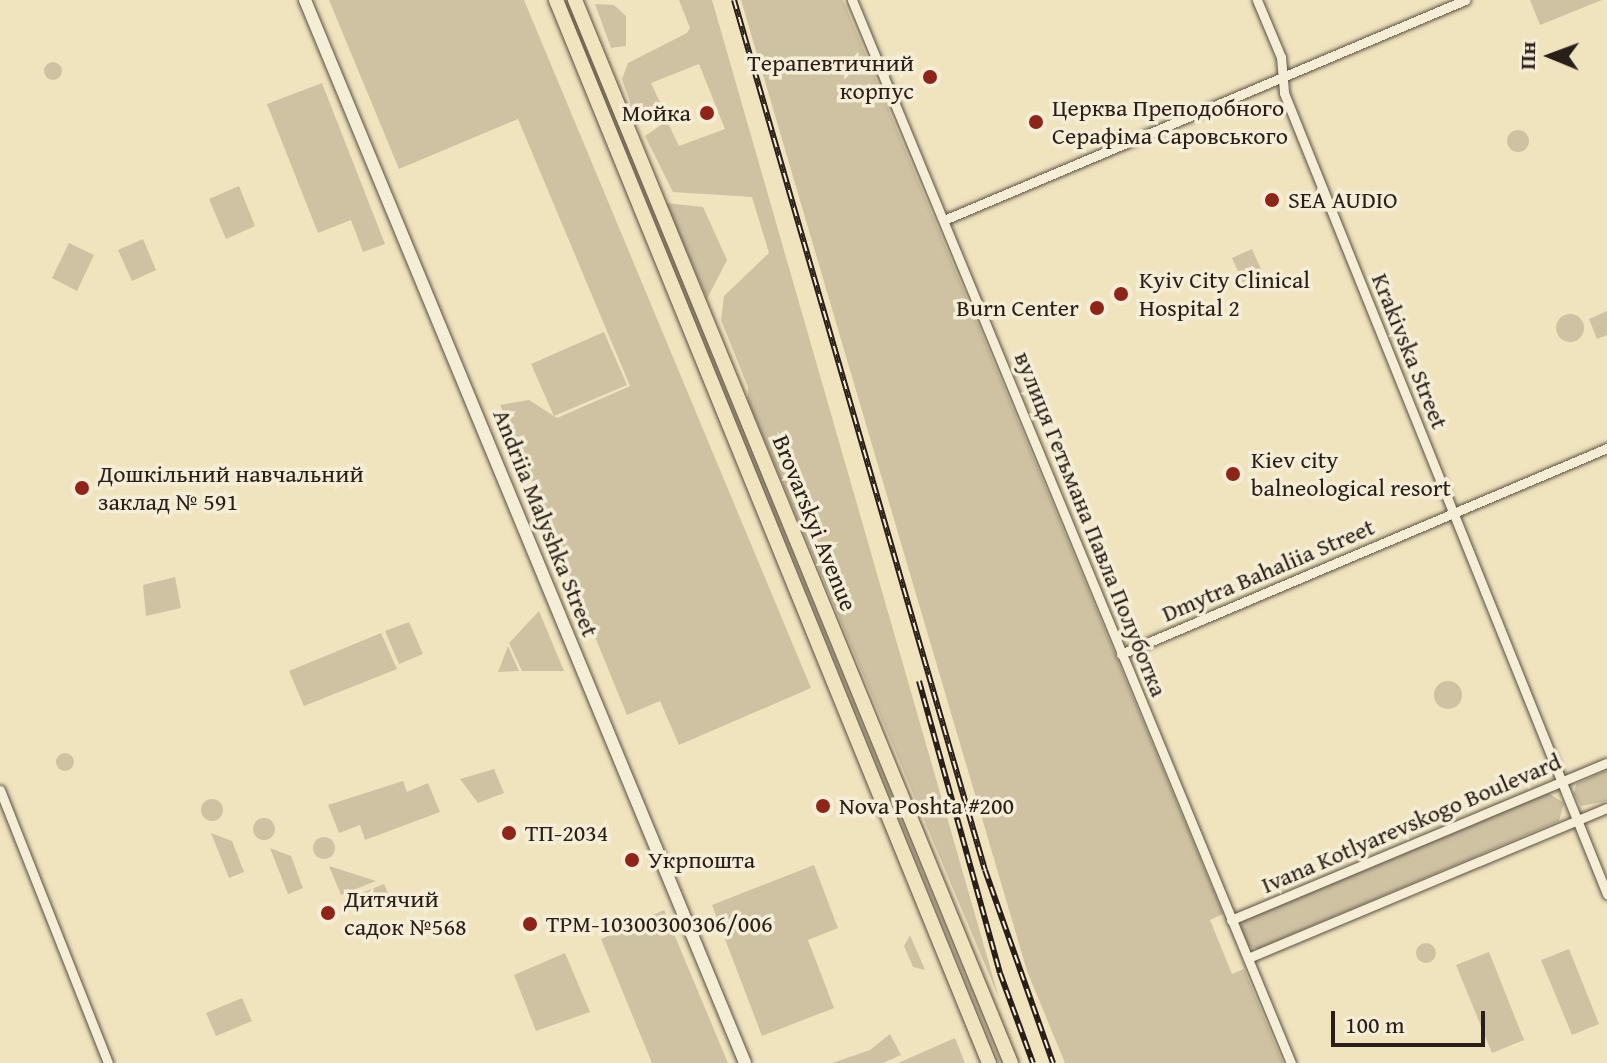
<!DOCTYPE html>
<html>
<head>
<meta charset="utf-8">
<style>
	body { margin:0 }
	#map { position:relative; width:1607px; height:1063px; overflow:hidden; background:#f0e4bf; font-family:"Gentium Book Plus",serif }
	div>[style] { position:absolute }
	.green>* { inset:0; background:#cec2a3 }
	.round { border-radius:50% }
	.roads { filter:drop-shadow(0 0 2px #5b5042) drop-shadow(0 0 2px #5b5042) }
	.street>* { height:9px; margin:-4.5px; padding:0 4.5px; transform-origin:4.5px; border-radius:4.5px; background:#f5edd5 }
	.secondary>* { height:12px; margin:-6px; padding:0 6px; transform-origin:6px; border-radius:6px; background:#f5edd5 }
	.primary>* { height:14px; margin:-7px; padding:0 7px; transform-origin:7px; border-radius:7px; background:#f0e4bf }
	.rail>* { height:6px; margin-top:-3px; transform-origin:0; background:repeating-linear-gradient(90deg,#f5edd5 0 9px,#291e19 0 18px); box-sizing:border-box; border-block:2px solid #291e19 }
	.dots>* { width:22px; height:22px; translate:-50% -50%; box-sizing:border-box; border:4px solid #f5edd5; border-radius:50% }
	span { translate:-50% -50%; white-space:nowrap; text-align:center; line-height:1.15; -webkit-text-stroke:7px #f5edd5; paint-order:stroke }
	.poi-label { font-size:24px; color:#291e19 }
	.right { translate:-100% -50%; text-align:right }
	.left { translate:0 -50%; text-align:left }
	.street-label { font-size:24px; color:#291e19 }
	.north { position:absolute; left:1511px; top:16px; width:80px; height:80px; -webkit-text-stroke:6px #f5edd5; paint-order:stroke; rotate:271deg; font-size:22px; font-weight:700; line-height:32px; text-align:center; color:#291e19 }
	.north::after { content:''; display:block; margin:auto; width:28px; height:36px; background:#291e19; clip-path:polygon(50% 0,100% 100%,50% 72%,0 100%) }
	.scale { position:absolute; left:1331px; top:1011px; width:154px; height:36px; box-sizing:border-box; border:4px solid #291e19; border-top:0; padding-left:10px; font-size:24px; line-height:28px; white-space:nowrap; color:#291e19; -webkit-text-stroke:6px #f5edd5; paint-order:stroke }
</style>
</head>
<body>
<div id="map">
	<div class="green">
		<div style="clip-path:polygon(329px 0,524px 0,811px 688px,679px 745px,660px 701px,627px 715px,500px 405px,529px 400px,557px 418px,630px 386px,518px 119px,399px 169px)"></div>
		<div style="clip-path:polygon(679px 0,712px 0,999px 998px,748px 401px,748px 387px,721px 320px,724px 296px,769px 253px,752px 197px,673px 192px,645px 136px,667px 121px,679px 146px,725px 129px,699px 64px,651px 83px,663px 109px,643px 118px,636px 119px,622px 79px,628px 63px,687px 33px,690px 28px)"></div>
		<div style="clip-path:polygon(741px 0,843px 0,1223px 914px,1210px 920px,1232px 974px,1244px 969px,1283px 1063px,1065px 1063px,1027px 971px)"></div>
		<div style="clip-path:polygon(1530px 0,1602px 0,1540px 25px)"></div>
		<div style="clip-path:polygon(595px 4px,614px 5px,626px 16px,626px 46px,611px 48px)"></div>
		<div class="round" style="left:44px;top:62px;width:18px;height:18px"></div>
		<div style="clip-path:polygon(322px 83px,385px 244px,363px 252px,351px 220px,318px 233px,267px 104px)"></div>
		<div class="round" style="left:1507px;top:130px;width:22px;height:22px"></div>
		<div style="clip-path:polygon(239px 186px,255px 226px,226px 239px,209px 199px)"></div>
		<div style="clip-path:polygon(666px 203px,703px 207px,727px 260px,707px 299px)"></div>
		<div style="clip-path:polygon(143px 239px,156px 270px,132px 281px,118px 250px)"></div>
		<div style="clip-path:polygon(69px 243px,94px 255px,77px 291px,52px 278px)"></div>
		<div style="clip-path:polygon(1252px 249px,1264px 276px,1244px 285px,1232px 258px)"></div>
		<div style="clip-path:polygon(1607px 311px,1607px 335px,1597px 339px,1589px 319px)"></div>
		<div class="round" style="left:1556px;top:314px;width:28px;height:28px"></div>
		<div style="clip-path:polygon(604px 332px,627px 385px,554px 416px,531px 364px)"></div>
		<div style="clip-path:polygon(175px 577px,181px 608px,146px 616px,143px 585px)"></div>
		<div style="clip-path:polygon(539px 611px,564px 671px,522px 671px,509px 643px)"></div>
		<div style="clip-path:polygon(409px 622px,423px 654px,399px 664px,385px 631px)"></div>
		<div style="clip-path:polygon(381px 633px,397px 669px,304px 706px,289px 671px)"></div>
		<div style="clip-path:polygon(508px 646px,519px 671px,498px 672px)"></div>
		<div class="round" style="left:1434px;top:681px;width:28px;height:28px"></div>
		<div class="round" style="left:56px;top:753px;width:18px;height:18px"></div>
		<div style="clip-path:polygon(494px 769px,504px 793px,478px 803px,460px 779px)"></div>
		<div style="clip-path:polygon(1607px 770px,1607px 801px,1581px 806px,1574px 794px,1576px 784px)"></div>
		<div style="clip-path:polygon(403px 781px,407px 792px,428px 783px,440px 812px,365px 840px,360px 825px,339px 833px,328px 805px)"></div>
		<div style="clip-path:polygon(1548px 793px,1564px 803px,1559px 821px,1257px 949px,1248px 946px,1240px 928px,1244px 919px)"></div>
		<div class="round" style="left:201px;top:799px;width:22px;height:22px"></div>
		<div class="round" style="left:253px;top:818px;width:22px;height:22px"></div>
		<div style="clip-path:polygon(211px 833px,232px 841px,244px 872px,229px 878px)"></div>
		<div class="round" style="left:313px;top:837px;width:22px;height:22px"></div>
		<div style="clip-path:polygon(270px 848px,291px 856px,303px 888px,288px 894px)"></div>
		<div style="clip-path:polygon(814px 865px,838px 928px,808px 940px,834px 1008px,762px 1036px,712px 905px)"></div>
		<div style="clip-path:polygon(329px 866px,376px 881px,341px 895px)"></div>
		<div style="clip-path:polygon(384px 884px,388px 893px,347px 909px,344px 900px)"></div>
		<div style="clip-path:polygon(664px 910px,728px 1063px,652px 1063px,601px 939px)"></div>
		<div style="clip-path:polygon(910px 935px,925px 970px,913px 967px,904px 946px)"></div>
		<div class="round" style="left:1416px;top:943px;width:20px;height:20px"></div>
		<div style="clip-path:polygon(1569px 949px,1599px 1024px,1572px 1035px,1541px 960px)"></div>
		<div style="clip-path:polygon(1489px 952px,1524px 1040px,1492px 1053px,1456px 965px)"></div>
		<div style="clip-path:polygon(565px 953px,590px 1012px,536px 1031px,514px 975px)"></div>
		<div style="clip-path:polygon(242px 998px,252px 1021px,216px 1036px,206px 1013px)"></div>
		<div style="clip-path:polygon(890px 1034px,901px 1055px,883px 1063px,832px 1063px,870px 1050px)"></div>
		<div style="clip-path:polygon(955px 1038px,965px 1063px,898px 1063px)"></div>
	</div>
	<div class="roads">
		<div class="street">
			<div style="left:852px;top:0;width:1150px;rotate:67.56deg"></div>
			<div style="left:1257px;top:0;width:62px;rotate:67.2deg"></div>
			<div style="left:1281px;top:57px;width:36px;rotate:85deg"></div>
			<div style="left:1284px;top:93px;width:864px;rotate:68.04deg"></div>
			<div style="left:944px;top:220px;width:566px;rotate:-22.89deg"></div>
			<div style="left:1121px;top:654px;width:528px;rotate:-22.97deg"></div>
			<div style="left:0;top:790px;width:294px;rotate:68.4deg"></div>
			<div style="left:1231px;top:920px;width:407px;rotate:-22.7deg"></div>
			<div style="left:1248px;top:958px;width:389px;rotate:-22.7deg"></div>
		</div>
		<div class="secondary">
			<div style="left:305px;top:0;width:1150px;rotate:67.51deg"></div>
		</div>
		<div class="primary">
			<div style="left:556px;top:0;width:1148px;rotate:67.84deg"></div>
			<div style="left:575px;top:0;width:1149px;rotate:67.7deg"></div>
		</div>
	</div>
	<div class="rail">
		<div style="left:734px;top:0;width:905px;rotate:73.91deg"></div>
		<div style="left:985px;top:870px;width:205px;rotate:70.6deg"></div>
		<div style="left:919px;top:681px;width:303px;rotate:74.5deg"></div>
		<div style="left:1000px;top:973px;width:96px;rotate:69.9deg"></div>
	</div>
	<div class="dots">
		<div style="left:930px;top:77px;background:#8f2418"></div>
		<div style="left:707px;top:113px;background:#8f2418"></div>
		<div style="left:1036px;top:122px;background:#8f2418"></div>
		<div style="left:1272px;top:200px;background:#8f2418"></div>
		<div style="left:1121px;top:294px;background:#8f2418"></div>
		<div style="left:1097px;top:308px;background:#8f2418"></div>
		<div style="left:1233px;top:474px;background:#8f2418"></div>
		<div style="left:82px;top:488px;background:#8f2418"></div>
		<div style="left:823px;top:806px;background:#8f2418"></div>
		<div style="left:509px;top:833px;background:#8f2418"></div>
		<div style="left:632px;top:860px;background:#8f2418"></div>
		<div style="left:328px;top:913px;background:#8f2418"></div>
		<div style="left:530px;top:924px;background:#8f2418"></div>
	</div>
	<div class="poi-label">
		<span class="right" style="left:914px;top:77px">Терапевтичний<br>корпус</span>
		<span class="left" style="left:1052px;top:122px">Церква Преподобного<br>Серафіма Саровського</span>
		<span class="right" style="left:691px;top:113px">Мойка</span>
		<span class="left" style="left:1288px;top:200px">SEA AUDIO</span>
		<span class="left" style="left:1139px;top:294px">Kyiv City Clinical<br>Hospital 2</span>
		<span class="right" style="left:1079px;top:308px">Burn Center</span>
		<span class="left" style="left:1251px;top:474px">Kiev city<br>balneological resort</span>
		<span class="left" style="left:98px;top:488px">Дошкільний навчальний<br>заклад № 591</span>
		<span class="left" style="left:839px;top:806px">Nova Poshta #200</span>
		<span class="left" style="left:525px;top:833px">ТП-2034</span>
		<span class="left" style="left:648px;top:860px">Укрпошта</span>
		<span class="left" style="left:344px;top:913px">Дитячий<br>садок №568</span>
		<span class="left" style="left:546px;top:924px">ТРМ-10300300306/006</span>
	</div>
	<div class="street-label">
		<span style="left:1410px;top:351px;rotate:68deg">Krakivska Street</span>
		<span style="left:546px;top:523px;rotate:68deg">Andriia Malyshka Street</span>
		<span style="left:815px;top:523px;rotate:68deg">Brovarskyi Avenue</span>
		<span style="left:1091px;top:524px;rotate:68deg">вулиця Гетьмана Павла Полуботка</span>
		<span style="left:1268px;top:570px;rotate:-23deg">Dmytra Bahaliia Street</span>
		<span style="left:1411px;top:823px;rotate:-23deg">Ivana Kotlyarevskogo Boulevard</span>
	</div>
	<div class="north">Пн</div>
	<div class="scale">100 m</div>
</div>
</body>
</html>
